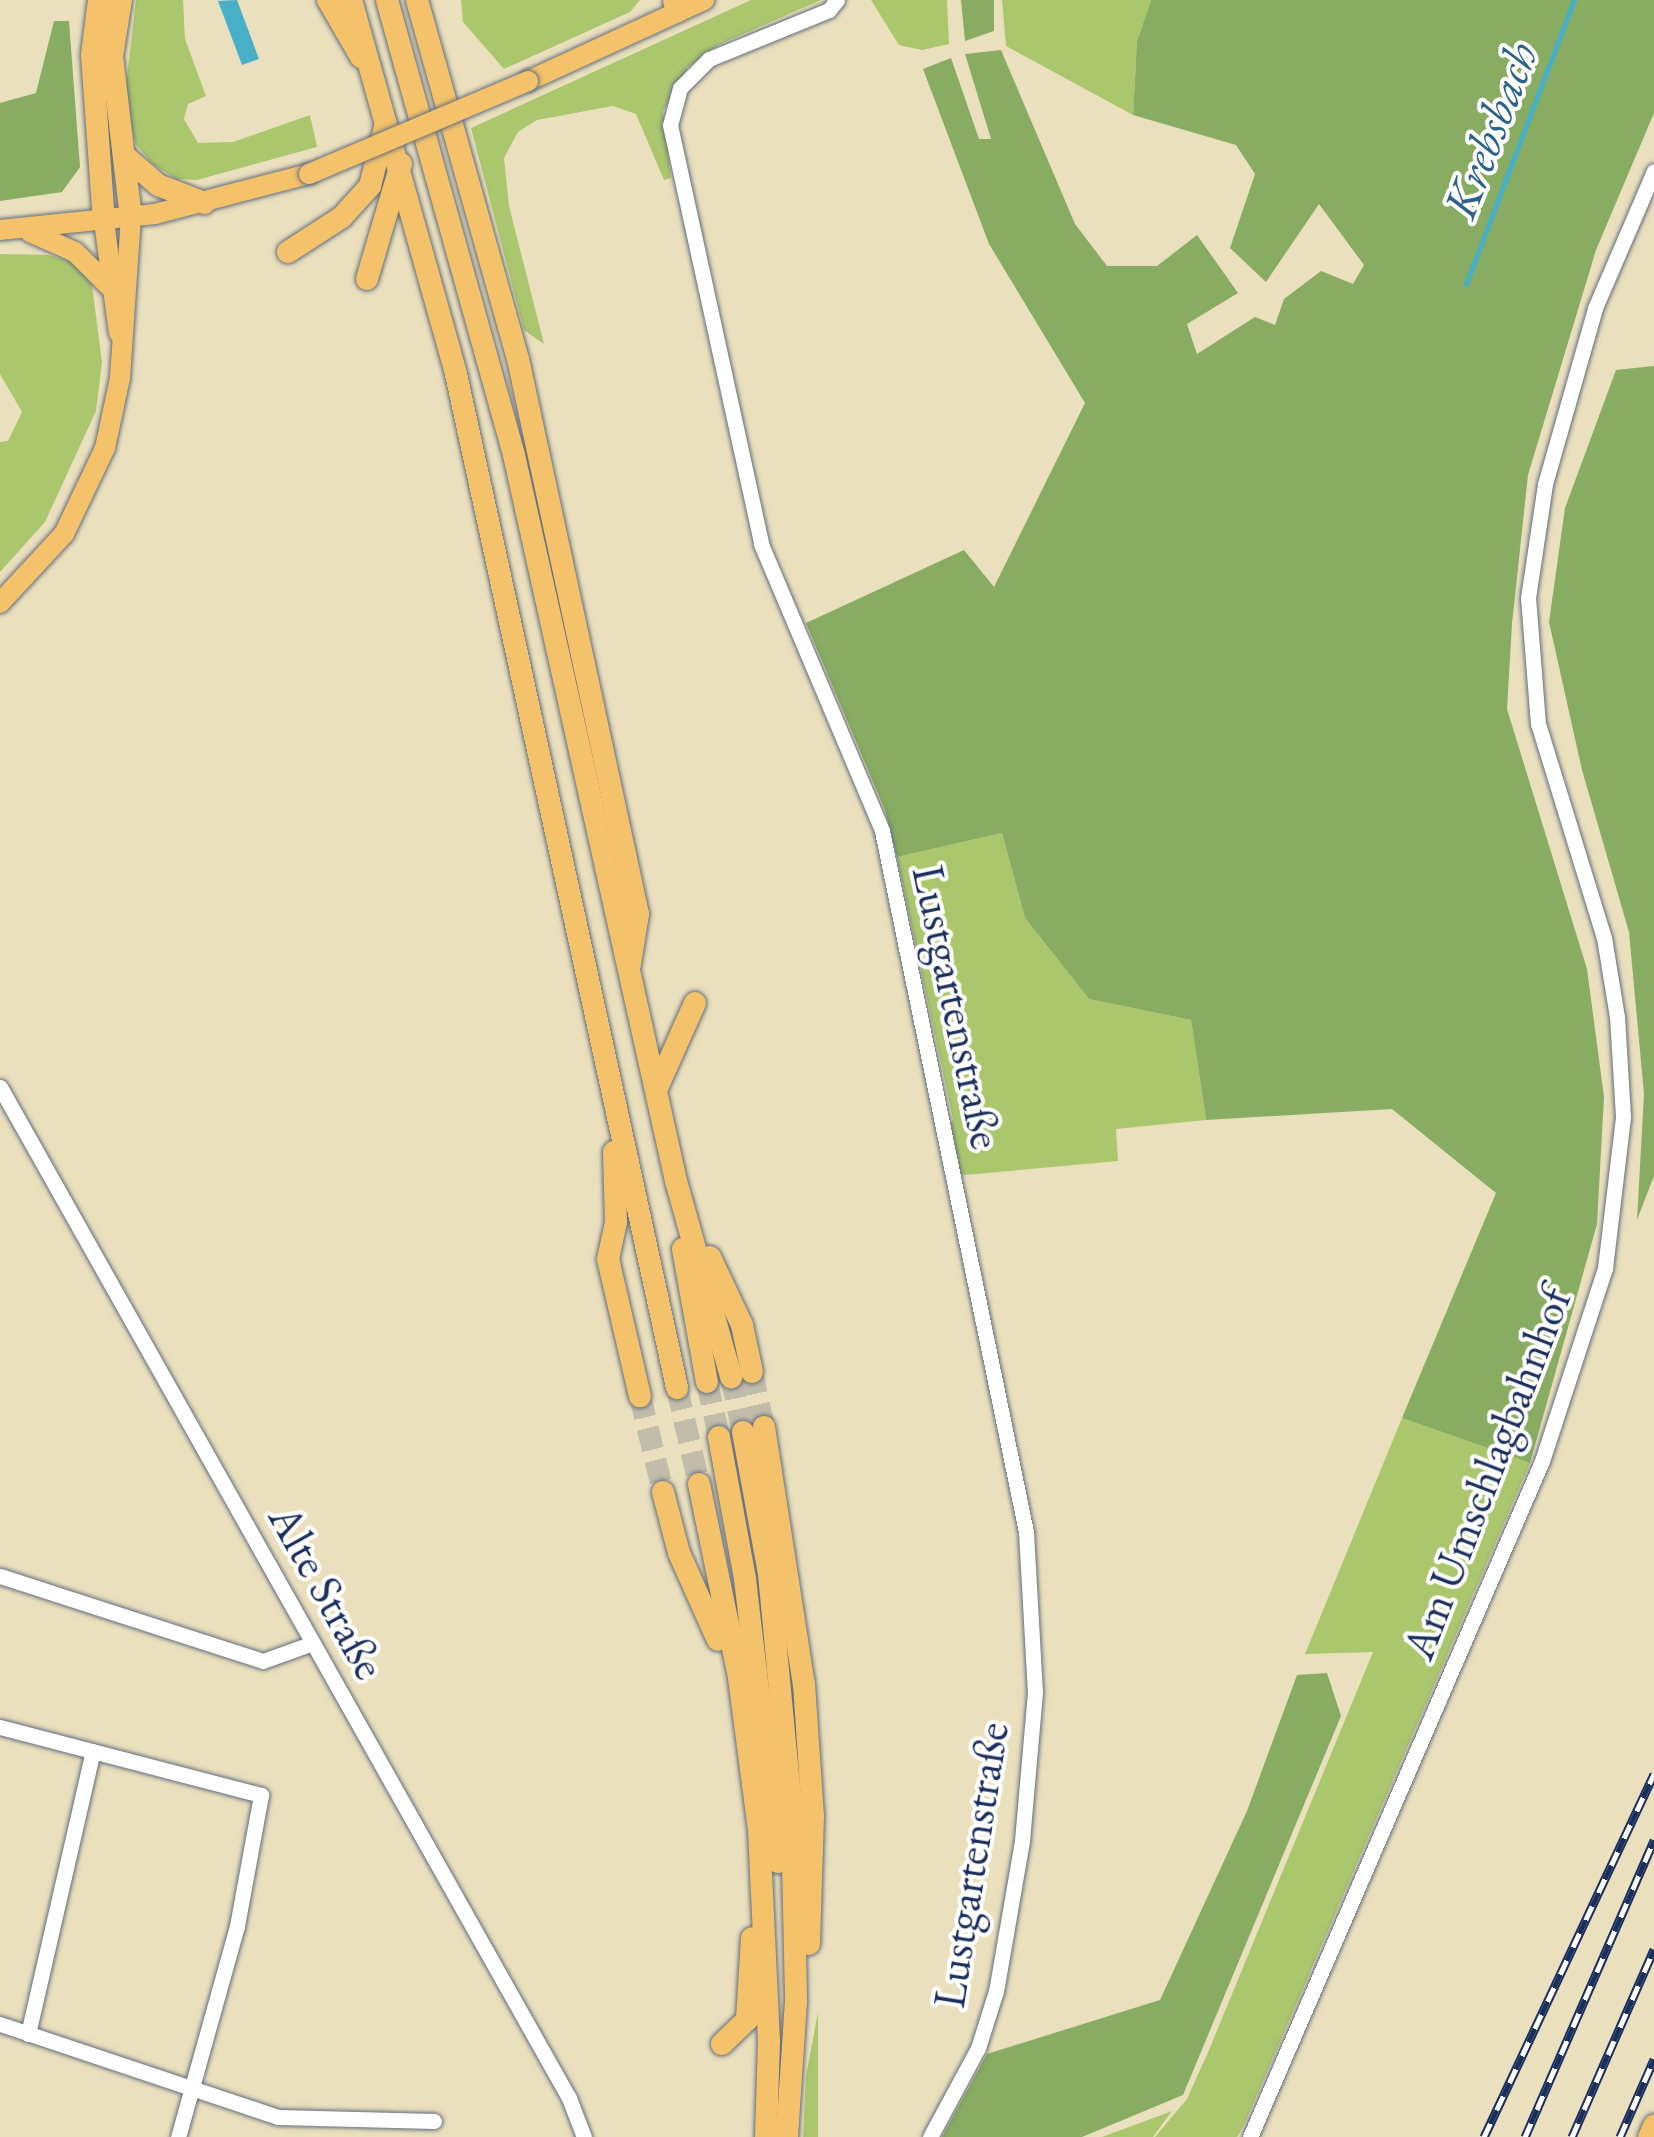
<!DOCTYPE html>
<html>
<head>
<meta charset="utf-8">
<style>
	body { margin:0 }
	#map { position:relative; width:1654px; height:2137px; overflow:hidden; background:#eae0bd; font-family:"EB Garamond",serif }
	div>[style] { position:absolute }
	.green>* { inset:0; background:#abc76e }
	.forest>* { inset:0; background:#88ac61 }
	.water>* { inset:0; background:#47afc6 }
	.stream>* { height:5px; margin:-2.5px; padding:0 2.5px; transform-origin:2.5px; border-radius:2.5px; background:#47afc6 }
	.highway-tunnel>* { height:22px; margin-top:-11px; transform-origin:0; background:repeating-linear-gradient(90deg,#c1bdaa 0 22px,transparent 0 33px) }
	.roads { filter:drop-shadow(0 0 2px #636d7f) drop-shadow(0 0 2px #636d7f) }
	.minor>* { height:15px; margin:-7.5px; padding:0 7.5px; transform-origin:7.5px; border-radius:7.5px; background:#fff }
	.major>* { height:20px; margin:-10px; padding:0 10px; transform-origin:10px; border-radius:10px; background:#f4c26a }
	.highway>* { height:22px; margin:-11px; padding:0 11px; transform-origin:11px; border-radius:11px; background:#f4c26a }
	.rail>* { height:9px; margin-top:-4.5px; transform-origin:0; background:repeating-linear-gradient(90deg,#fff 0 15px,#1b2f5e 0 30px); box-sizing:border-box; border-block:2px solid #1b2f5e }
	.bridges { filter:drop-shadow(0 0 2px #636d7f) drop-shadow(0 0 2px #636d7f) }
	.major-bridge>* { height:20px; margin:-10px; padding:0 10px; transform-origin:10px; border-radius:10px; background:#f4c26a }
	span { translate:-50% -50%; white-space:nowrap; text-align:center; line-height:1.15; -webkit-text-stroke:8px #fff; paint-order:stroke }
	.street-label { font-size:45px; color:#1b2f5e }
	.water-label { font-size:48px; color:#2d6288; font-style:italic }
</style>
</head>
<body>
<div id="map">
	<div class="green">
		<div style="clip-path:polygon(136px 0,183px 0,185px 39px,206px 96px,188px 104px,184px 119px,198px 143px,233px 142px,310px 115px,317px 147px,197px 180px,176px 179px,154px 165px,136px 145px,125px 94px)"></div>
		<div style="clip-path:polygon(461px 0,640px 0,630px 12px,504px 69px,463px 22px)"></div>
		<div style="clip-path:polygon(751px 0,821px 0,718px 45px,688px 67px,663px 111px,671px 178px,664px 180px,636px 114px,613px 106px,537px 120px,518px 132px,504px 158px,509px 206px,544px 344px,524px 330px,471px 128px)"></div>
		<div style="clip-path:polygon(871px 0,947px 0,949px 44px,922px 50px,899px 45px)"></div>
		<div style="clip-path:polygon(1002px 0,1151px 0,1137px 41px,1133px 115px,1006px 46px)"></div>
		<div style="clip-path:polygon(0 254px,49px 255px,76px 264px,92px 285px,102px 362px,96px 411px,45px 522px,0 572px,0 442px,8px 441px,22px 412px,0 374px)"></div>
		<div style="clip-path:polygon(1002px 833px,1025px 918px,1089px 999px,1191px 1020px,1206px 1120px,1116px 1129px,1118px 1161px,954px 1176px,946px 1134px,953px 1119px,897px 857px)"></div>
		<div style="clip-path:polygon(1402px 1418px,1530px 1463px,1244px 2125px,1237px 2137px,1155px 2137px,1187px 2099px,1209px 2050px,1373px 1652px,1305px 1654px)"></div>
		<div style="clip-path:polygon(818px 2012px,818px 2137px,803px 2137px,806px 2076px)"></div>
		<div style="clip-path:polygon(1172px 2111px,1153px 2137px,1102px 2137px)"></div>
	</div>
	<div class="forest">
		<div style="clip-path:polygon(961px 0,994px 0,994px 31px,965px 41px)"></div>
		<div style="clip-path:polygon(1151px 0,1654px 0,1654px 113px,1596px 250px,1528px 475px,1512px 624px,1507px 709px,1587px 969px,1604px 1097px,1597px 1224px,1530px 1463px,1402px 1418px,1496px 1193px,1392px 1109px,1206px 1120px,1191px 1020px,1089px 999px,1025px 918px,1002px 833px,897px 857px,885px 810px,806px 623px,964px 550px,994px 587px,1085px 403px,989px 244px,923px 69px,951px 58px,979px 139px,991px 139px,965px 54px,1001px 50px,1075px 224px,1107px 266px,1157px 266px,1197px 235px,1238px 293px,1187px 324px,1197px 354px,1255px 317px,1275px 325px,1284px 299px,1321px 271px,1353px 284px,1364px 265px,1319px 204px,1266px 282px,1230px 248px,1255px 174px,1236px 145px,1133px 115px,1137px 41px)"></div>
		<div style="clip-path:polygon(54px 21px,69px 21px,80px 167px,62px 192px,0 201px,0 103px,36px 93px)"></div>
		<div style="clip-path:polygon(1654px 366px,1654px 1176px,1637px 1220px,1644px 1094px,1629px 932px,1582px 770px,1549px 622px,1565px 508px,1616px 370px)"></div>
		<div style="clip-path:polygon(1327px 1673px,1341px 1716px,1183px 2095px,1082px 2137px,942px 2137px,987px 2054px,1160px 2000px,1247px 1811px,1297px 1675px)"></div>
	</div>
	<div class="water">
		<div style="clip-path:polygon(237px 0,259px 59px,242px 65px,218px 1px)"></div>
	</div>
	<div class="stream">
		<div style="left:1466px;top:284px;width:304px;rotate:-69.2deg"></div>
	</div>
	<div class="highway-tunnel">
		<div style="left:752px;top:1372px;width:56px;rotate:77.7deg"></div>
		<div style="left:731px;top:1377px;width:56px;rotate:77.7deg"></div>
		<div style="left:707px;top:1382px;width:56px;rotate:77.7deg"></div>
		<div style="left:677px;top:1388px;width:98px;rotate:77.1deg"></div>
		<div style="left:640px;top:1396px;width:99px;rotate:76.5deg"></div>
	</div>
	<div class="roads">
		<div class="minor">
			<div style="left:837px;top:0;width:13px;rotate:129deg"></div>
			<div style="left:829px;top:10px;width:130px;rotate:157.8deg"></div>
			<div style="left:709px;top:59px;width:41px;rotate:135deg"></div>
			<div style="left:680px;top:88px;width:38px;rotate:105deg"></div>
			<div style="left:670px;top:125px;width:429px;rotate:77.7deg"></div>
			<div style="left:761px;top:544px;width:311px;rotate:67.1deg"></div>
			<div style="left:882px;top:831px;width:716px;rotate:78.39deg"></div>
			<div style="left:1026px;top:1532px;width:160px;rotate:86.8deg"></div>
			<div style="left:1035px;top:1692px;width:150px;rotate:95deg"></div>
			<div style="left:1022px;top:1841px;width:152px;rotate:99.8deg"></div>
			<div style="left:996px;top:1991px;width:60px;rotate:107.5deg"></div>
			<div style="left:978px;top:2048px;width:101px;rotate:118.3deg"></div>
			<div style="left:0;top:1087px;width:1160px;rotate:60.63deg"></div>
			<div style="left:569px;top:2098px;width:42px;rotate:69deg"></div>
			<div style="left:0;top:1576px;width:276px;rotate:17.9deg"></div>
			<div style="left:263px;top:1661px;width:53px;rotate:-19.8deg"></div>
			<div style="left:0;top:1727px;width:270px;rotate:14.6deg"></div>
			<div style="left:261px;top:1795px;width:133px;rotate:100.4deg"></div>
			<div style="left:237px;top:1926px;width:219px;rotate:105.6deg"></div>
			<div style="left:0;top:2024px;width:293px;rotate:18.5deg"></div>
			<div style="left:278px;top:2117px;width:156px;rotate:1.5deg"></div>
			<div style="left:28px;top:2034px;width:290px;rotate:-77.1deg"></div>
			<div style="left:1250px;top:2137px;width:736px;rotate:-66.64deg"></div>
			<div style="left:1542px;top:1461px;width:203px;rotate:-71.9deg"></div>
			<div style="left:1605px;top:1268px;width:152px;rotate:-83.2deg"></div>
			<div style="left:1623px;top:1117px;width:100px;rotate:-93.4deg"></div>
			<div style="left:1617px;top:1017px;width:80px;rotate:-99.3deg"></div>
			<div style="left:1604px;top:938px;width:224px;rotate:-107.1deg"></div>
			<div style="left:1538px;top:724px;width:126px;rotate:-94.5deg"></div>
			<div style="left:1528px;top:598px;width:115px;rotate:-81.5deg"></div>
			<div style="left:1545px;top:484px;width:183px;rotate:-74.1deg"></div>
			<div style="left:1595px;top:308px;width:149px;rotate:-66.7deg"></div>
		</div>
		<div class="major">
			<div style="left:528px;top:81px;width:194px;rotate:-24.7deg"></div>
			<div style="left:104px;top:221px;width:113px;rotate:82.4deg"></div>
			<div style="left:0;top:230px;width:156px;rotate:-5.9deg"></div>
			<div style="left:155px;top:214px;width:159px;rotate:-14.6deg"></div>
			<div style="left:30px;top:232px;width:49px;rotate:24deg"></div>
			<div style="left:75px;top:252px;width:49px;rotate:45deg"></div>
			<div style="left:0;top:603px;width:94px;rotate:-47.2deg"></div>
			<div style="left:64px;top:534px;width:95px;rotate:-64.5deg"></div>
			<div style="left:105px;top:448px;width:72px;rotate:-77.9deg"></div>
			<div style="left:120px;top:378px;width:161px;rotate:-86.1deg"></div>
			<div style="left:1648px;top:2137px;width:14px;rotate:-65deg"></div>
		</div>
		<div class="highway">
			<div style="left:99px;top:0;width:55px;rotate:97.3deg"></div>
			<div style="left:92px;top:55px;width:166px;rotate:85.9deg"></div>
			<div style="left:121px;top:0;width:57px;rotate:99.1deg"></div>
			<div style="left:112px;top:56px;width:162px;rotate:83.3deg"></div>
			<div style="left:328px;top:0;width:66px;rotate:59.9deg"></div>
			<div style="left:351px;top:0;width:388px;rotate:74.3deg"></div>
			<div style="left:456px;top:374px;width:1038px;rotate:77.7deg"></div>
			<div style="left:387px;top:0;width:472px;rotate:74.4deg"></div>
			<div style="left:514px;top:455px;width:744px;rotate:77.42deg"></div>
			<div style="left:676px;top:1181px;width:204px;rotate:74.3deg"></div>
			<div style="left:417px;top:0;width:373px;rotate:74.3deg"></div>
			<div style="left:518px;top:359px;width:568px;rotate:77.8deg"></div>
			<div style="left:638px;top:914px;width:51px;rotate:99.1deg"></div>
			<div style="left:674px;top:0;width:12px;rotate:76deg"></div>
			<div style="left:126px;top:157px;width:43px;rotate:41.2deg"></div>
			<div style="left:158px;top:185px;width:50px;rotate:21deg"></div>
			<div style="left:288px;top:252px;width:64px;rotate:-32.9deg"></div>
			<div style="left:342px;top:217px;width:42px;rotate:-47.9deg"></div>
			<div style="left:370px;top:186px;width:61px;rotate:-75.7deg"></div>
			<div style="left:367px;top:279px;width:120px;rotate:-73.5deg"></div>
			<div style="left:657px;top:1088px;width:93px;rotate:-65.9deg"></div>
			<div style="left:614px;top:1152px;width:70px;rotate:88.4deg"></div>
			<div style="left:616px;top:1222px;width:38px;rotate:102deg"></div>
			<div style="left:608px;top:1259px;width:141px;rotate:76.9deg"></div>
			<div style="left:683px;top:1249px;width:135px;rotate:79.8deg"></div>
			<div style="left:710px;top:1257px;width:75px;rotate:64.8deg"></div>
			<div style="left:742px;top:1325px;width:48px;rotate:78deg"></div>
			<div style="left:764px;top:1427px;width:260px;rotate:81.2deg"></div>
			<div style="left:804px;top:1684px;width:132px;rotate:86.1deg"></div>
			<div style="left:813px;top:1816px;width:128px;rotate:91.8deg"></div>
			<div style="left:743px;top:1432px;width:144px;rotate:79.6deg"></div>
			<div style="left:769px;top:1574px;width:246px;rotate:84.6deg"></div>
			<div style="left:792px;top:1819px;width:182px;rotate:88.7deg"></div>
			<div style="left:796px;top:2001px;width:136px;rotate:93.8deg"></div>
			<div style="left:719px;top:1437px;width:144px;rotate:79.6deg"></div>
			<div style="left:745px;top:1579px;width:285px;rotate:83.3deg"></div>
			<div style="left:699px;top:1484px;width:198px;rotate:78.3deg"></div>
			<div style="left:739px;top:1678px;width:153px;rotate:82.5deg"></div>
			<div style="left:759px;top:1830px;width:211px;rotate:87.3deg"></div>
			<div style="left:769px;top:2041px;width:96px;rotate:91.8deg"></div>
			<div style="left:663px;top:1492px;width:63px;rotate:75.3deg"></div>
			<div style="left:679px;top:1553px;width:95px;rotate:65.9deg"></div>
			<div style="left:722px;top:2044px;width:35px;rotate:-44deg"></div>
			<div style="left:747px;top:2020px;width:82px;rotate:-86.5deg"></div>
		</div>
	</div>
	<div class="rail">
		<div style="left:1484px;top:2137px;width:401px;rotate:-64.9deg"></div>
		<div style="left:1525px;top:2137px;width:324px;rotate:-66.5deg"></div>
		<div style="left:1572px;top:2137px;width:205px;rotate:-66.4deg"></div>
		<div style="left:1620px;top:2137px;width:85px;rotate:-66.4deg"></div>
	</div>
	<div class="bridges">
		<div class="major-bridge">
			<div style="left:309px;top:174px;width:238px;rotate:-23deg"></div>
		</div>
	</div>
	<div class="street-label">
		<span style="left:957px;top:1007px;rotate:78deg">Lustgartenstraße</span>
		<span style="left:1487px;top:1473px;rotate:-69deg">Am Umschlagbahnhof</span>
		<span style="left:327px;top:1592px;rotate:61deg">Alte Straße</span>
		<span style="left:971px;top:1865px;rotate:-81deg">Lustgartenstraße</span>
	</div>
	<div class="water-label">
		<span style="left:1490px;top:130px;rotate:-69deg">Krebsbach</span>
	</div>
</div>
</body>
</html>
